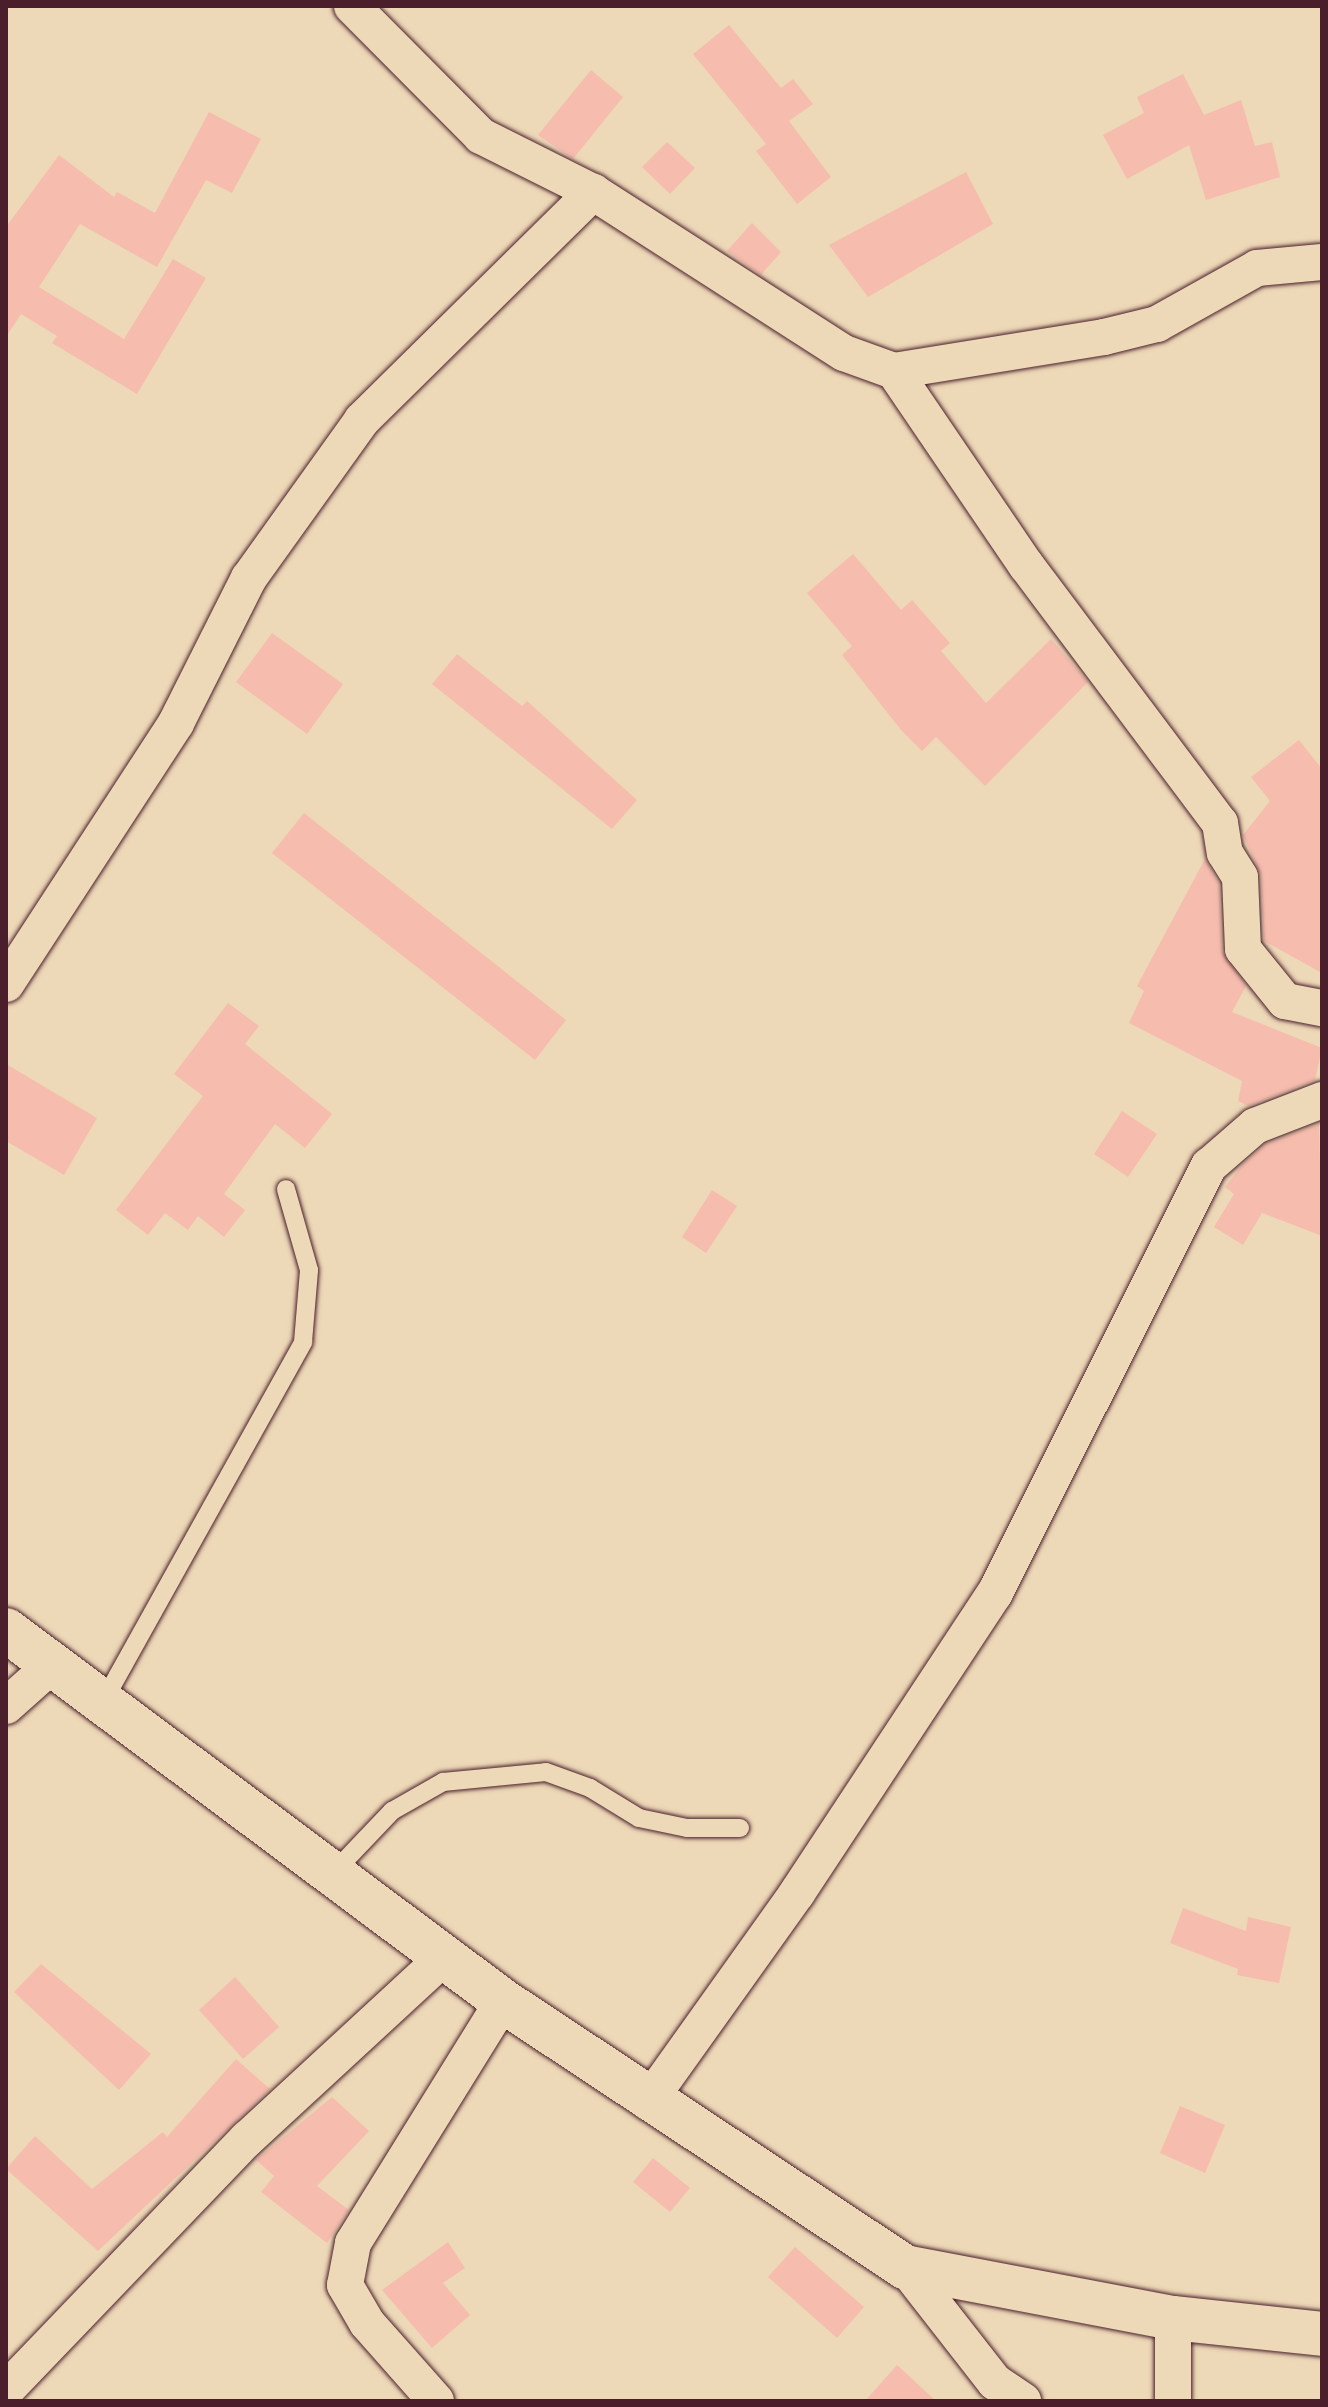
<!DOCTYPE html>
<html>
<head>
<meta charset="utf-8">
<style>
	body { margin:0 }
	#map { position:relative; width:1328px; height:2407px; overflow:hidden; background:#edd8b7; font-family:Itim,sans-serif }
	div>[style] { position:absolute }
	.building>* { inset:0; background:#f6bdae }
	.roads { filter:drop-shadow(0 0 2px #4a1f2b) drop-shadow(0 0 2px #4a1f2b) }
	.lane>* { height:18px; margin:-9px; padding:0 9px; transform-origin:9px; border-radius:9px; background:#edd8b7 }
	.street>* { height:36px; margin:-18px; padding:0 18px; transform-origin:18px; border-radius:18px; background:#edd8b7 }
	.secondary>* { height:44px; margin:-22px; padding:0 22px; transform-origin:22px; border-radius:22px; background:#edd8b7 }
	span { translate:-50% -50%; white-space:nowrap; text-align:center; line-height:1.15; -webkit-text-stroke:8px #edd8b7; paint-order:stroke }
	.frame { position:absolute; inset:0; border:8px solid #4a1f2b; pointer-events:none }
</style>
</head>
<body>
<div id="map">
	<div class="building">
		<div style="clip-path:polygon(729px 25px,781px 88px,793px 79px,813px 104px,789px 121px,831px 177px,797px 204px,756px 151px,766px 144px,693px 54px)"></div>
		<div style="clip-path:polygon(591px 70px,623px 97px,573px 159px,538px 135px)"></div>
		<div style="clip-path:polygon(1183px 74px,1204px 115px,1241px 100px,1255px 146px,1272px 142px,1280px 177px,1206px 200px,1189px 145px,1127px 179px,1103px 135px,1144px 113px,1137px 97px)"></div>
		<div style="clip-path:polygon(209px 112px,261px 139px,232px 193px,206px 180px,157px 267px,80px 224px,39px 287px,124px 339px,173px 259px,206px 278px,137px 394px,52px 343px,57px 336px,21px 314px,6px 337px,6px 227px,59px 155px,114px 197px,117px 192px,155px 213px)"></div>
		<div style="clip-path:polygon(667px 142px,695px 168px,670px 194px,642px 167px)"></div>
		<div style="clip-path:polygon(966px 172px,993px 224px,868px 297px,829px 245px)"></div>
		<div style="clip-path:polygon(752px 223px,781px 252px,761px 275px,727px 251px)"></div>
		<div style="clip-path:polygon(853px 554px,901px 610px,912px 600px,950px 643px,941px 651px,986px 703px,1051px 639px,1088px 682px,985px 786px,936px 737px,922px 751px,901px 730px,842px 655px,852px 646px,807px 593px)"></div>
		<div style="clip-path:polygon(272px 633px,343px 684px,307px 734px,236px 682px)"></div>
		<div style="clip-path:polygon(457px 654px,522px 706px,527px 701px,637px 800px,612px 829px,432px 684px)"></div>
		<div style="clip-path:polygon(1299px 740px,1322px 769px,1322px 973px,1264px 941px,1261px 875px,1243px 835px,1270px 801px,1251px 777px)"></div>
		<div style="clip-path:polygon(304px 813px,566px 1020px,535px 1060px,272px 853px)"></div>
		<div style="clip-path:polygon(1205px 859px,1219px 883px,1222px 951px,1246px 986px,1232px 1012px,1322px 1048px,1315px 1080px,1248px 1106px,1238px 1101px,1242px 1081px,1129px 1023px,1144px 991px,1137px 986px)"></div>
		<div style="clip-path:polygon(228px 1003px,259px 1026px,245px 1044px,332px 1114px,305px 1148px,275px 1124px,224px 1194px,245px 1210px,224px 1237px,198px 1216px,188px 1230px,165px 1213px,148px 1235px,116px 1210px,203px 1096px,174px 1074px)"></div>
		<div style="clip-path:polygon(6px 1064px,97px 1118px,64px 1175px,6px 1141px)"></div>
		<div style="clip-path:polygon(1122px 1111px,1157px 1134px,1128px 1177px,1094px 1154px)"></div>
		<div style="clip-path:polygon(1319px 1124px,1322px 1236px,1262px 1213px,1243px 1245px,1214px 1227px,1234px 1194px,1225px 1187px,1242px 1165px,1266px 1144px)"></div>
		<div style="clip-path:polygon(712px 1190px,737px 1206px,706px 1253px,682px 1237px)"></div>
		<div style="clip-path:polygon(1183px 1908px,1246px 1931px,1248px 1917px,1291px 1927px,1279px 1983px,1237px 1975px,1238px 1969px,1170px 1943px)"></div>
		<div style="clip-path:polygon(41px 1964px,151px 2054px,119px 2090px,14px 1992px)"></div>
		<div style="clip-path:polygon(235px 1977px,279px 2027px,243px 2059px,199px 2010px)"></div>
		<div style="clip-path:polygon(236px 2059px,270px 2089px,98px 2251px,6px 2169px,35px 2136px,92px 2189px,163px 2132px,167px 2137px)"></div>
		<div style="clip-path:polygon(332px 2097px,369px 2131px,317px 2186px,349px 2210px,327px 2243px,261px 2192px,274px 2176px,256px 2160px)"></div>
		<div style="clip-path:polygon(1180px 2106px,1225px 2125px,1205px 2173px,1160px 2153px)"></div>
		<div style="clip-path:polygon(653px 2158px,690px 2188px,670px 2212px,633px 2182px)"></div>
		<div style="clip-path:polygon(448px 2242px,465px 2268px,443px 2283px,470px 2315px,432px 2348px,382px 2290px)"></div>
		<div style="clip-path:polygon(795px 2247px,864px 2307px,837px 2338px,768px 2277px)"></div>
		<div style="clip-path:polygon(897px 2365px,936px 2401px,865px 2401px)"></div>
	</div>
	<div class="roads">
		<div class="lane">
			<div style="left:103px;top:1702px;width:412px;rotate:-60.9deg"></div>
			<div style="left:303px;top:1342px;width:72px;rotate:-85.2deg"></div>
			<div style="left:309px;top:1270px;width:84px;rotate:-105.9deg"></div>
			<div style="left:333px;top:1873px;width:86px;rotate:-46.4deg"></div>
			<div style="left:392px;top:1811px;width:59px;rotate:-29.6deg"></div>
			<div style="left:443px;top:1782px;width:103px;rotate:-5.5deg"></div>
			<div style="left:546px;top:1772px;width:47px;rotate:20deg"></div>
			<div style="left:590px;top:1788px;width:57px;rotate:31.5deg"></div>
			<div style="left:639px;top:1818px;width:49px;rotate:11.8deg"></div>
			<div style="left:687px;top:1828px;width:53px"></div>
		</div>
		<div class="street">
			<div style="left:352px;top:6px;width:183px;rotate:45.2deg"></div>
			<div style="left:481px;top:136px;width:125px;rotate:26.6deg"></div>
			<div style="left:593px;top:192px;width:298px;rotate:32.7deg"></div>
			<div style="left:844px;top:353px;width:53px;rotate:19.8deg"></div>
			<div style="left:894px;top:371px;width:213px;rotate:-9.2deg"></div>
			<div style="left:1104px;top:337px;width:55px;rotate:-13.8deg"></div>
			<div style="left:1157px;top:324px;width:115px;rotate:-29.2deg"></div>
			<div style="left:1257px;top:268px;width:65px;rotate:-5.3deg"></div>
			<div style="left:894px;top:371px;width:235px;rotate:55.8deg"></div>
			<div style="left:1026px;top:565px;width:323px;rotate:53.1deg"></div>
			<div style="left:1220px;top:823px;width:30px;rotate:81deg"></div>
			<div style="left:1225px;top:853px;width:28px;rotate:58deg"></div>
			<div style="left:1240px;top:877px;width:72px;rotate:87.6deg"></div>
			<div style="left:1243px;top:949px;width:67px;rotate:51.1deg"></div>
			<div style="left:1285px;top:1001px;width:38px;rotate:11deg"></div>
			<div style="left:6px;top:984px;width:311px;rotate:-56.9deg"></div>
			<div style="left:176px;top:723px;width:162px;rotate:-63.3deg"></div>
			<div style="left:249px;top:578px;width:194px;rotate:-54.4deg"></div>
			<div style="left:362px;top:420px;width:325px;rotate:-44.6deg"></div>
			<div style="left:6px;top:1706px;width:62px;rotate:-41.7deg"></div>
			<div style="left:648px;top:2102px;width:257px;rotate:-54.5deg"></div>
			<div style="left:797px;top:1893px;width:359px;rotate:-56.6deg"></div>
			<div style="left:995px;top:1593px;width:478px;rotate:-63.4deg"></div>
			<div style="left:1209px;top:1166px;width:61px;rotate:-41deg"></div>
			<div style="left:1255px;top:1126px;width:72px;rotate:-21.2deg"></div>
			<div style="left:905px;top:2267px;width:146px;rotate:52deg"></div>
			<div style="left:995px;top:2382px;width:34px;rotate:34deg"></div>
			<div style="left:6px;top:2390px;width:348px;rotate:-46.2deg"></div>
			<div style="left:247px;top:2139px;width:267px;rotate:-42.7deg"></div>
			<div style="left:436px;top:2401px;width:104px;rotate:-131.5deg"></div>
			<div style="left:367px;top:2323px;width:44px;rotate:-120.1deg"></div>
			<div style="left:345px;top:2285px;width:43px;rotate:-79.2deg"></div>
			<div style="left:353px;top:2243px;width:285px;rotate:-58.2deg"></div>
			<div style="left:1173px;top:2401px;width:83px;rotate:-90deg"></div>
		</div>
		<div class="secondary">
			<div style="left:6px;top:1630px;width:620px;rotate:36.74deg"></div>
			<div style="left:503px;top:2001px;width:482px;rotate:33.5deg"></div>
			<div style="left:905px;top:2267px;width:273px;rotate:10.8deg"></div>
			<div style="left:1173px;top:2318px;width:150px;rotate:6.1deg"></div>
		</div>
	</div>
	<div class="frame"></div>
</div>
</body>
</html>
